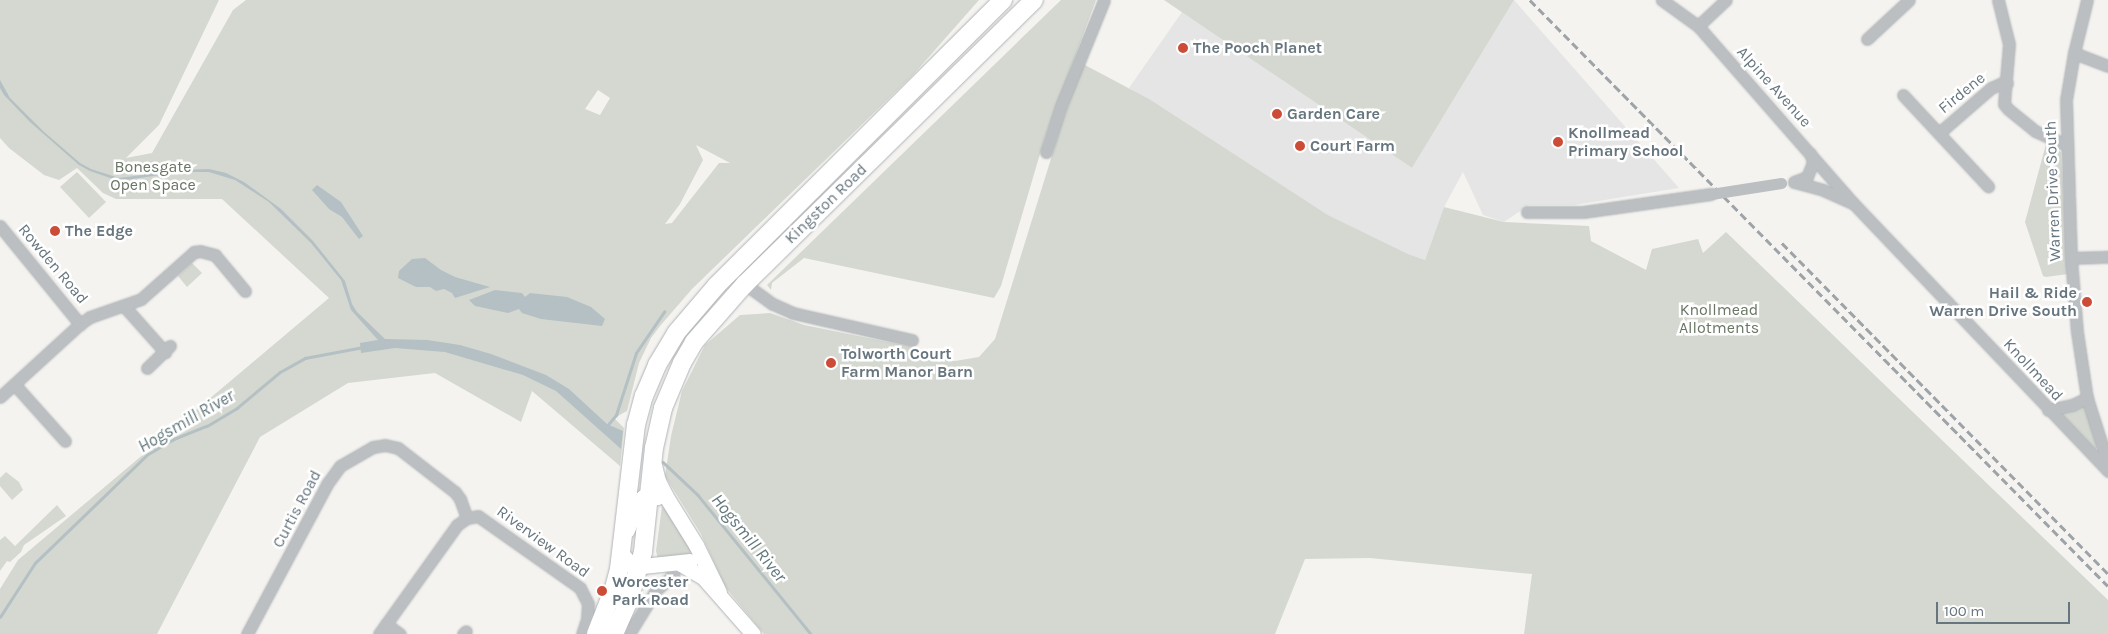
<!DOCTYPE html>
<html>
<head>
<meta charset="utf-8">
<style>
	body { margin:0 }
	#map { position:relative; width:2108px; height:634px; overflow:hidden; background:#f4f3f0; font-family:Karla,sans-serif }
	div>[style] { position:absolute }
	.built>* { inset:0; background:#e4e5e4 }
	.green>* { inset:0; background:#d4d8d0 }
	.water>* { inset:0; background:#b4c0c3 }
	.stream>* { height:2.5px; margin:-1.25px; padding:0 1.25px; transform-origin:1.25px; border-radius:1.25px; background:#b4c0c3 }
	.roads { filter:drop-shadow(0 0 1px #afb3b6) drop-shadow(0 0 1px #afb3b6) }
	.minor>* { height:11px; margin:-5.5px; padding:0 5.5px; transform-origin:5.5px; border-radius:5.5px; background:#bbbfc2 }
	.major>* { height:15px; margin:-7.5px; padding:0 7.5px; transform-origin:7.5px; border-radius:7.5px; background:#fff }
	.highway>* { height:18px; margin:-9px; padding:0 9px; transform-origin:9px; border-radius:9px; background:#fff }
	.rail>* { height:2.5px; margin-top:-1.25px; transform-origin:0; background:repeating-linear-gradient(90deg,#9da3a7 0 8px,transparent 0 12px) }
	.minor-bridge>* { height:11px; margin:-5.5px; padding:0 5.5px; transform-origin:5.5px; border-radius:5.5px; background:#bbbfc2 }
	.dots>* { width:14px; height:14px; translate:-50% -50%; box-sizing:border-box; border:2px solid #fff; border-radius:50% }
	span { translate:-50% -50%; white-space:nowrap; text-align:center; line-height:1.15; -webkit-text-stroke:5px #fff; paint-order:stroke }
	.poi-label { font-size:16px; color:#66757e; font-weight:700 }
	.left { translate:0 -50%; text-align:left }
	.right { translate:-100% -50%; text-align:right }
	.street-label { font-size:16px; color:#66757e }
	.park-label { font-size:16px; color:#697664 }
	.water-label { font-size:18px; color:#62777b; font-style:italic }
	.scale { position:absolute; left:1936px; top:602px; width:134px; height:22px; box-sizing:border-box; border:2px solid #66757e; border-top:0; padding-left:6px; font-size:15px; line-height:18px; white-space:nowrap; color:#66757e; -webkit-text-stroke:4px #fff; paint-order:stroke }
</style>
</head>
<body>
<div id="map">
	<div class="built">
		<div style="clip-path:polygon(1514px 0,1679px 188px,1574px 205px,1529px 205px,1504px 222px,1483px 215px,1463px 172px,1444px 207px,1425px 260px,1408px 254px,1328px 215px,1129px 88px,1182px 12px,1412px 168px)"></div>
	</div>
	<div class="green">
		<div style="clip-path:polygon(evenodd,0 0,219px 0,159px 125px,126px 158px,152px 153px,233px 10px,246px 0,979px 0,912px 76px,692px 289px,660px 326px,651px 338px,639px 363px,627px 411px,614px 418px,624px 428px,620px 466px,532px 391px,521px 422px,435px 373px,348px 383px,260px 437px,157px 634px,0 634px,0 589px,18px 560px,329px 298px,222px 199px,116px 199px,103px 193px,77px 168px,59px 180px,44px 175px,9px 148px,0 138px,0 0,598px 90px,610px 98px,600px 115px,585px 109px,598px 90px,0 0,696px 145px,730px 163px,719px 163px,672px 223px,665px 224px,680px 204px,703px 160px,696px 145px)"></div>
		<div style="clip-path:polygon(1061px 0,1096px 0,1045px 137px,1001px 286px,994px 298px,804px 258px,772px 283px,771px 290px,767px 285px)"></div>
		<div style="clip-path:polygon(1164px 0,1514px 0,1412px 168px)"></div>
		<div style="clip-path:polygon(1083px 64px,1149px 99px,1328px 215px,1408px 254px,1425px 260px,1444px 207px,1504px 222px,1589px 226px,1591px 241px,1646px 270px,1652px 249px,1698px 239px,1703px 253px,1726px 232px,2108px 600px,2108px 634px,1524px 634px,1532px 574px,1370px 558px,1305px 559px,1275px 634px,764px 634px,726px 588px,701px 534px,665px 476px,671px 436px,682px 391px,705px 345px,740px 315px,770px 313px,804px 325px,912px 347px,955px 361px,979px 357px,995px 339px,1063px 120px)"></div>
		<div style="clip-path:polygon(2046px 144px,2061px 152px,2068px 274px,2046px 277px,2043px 276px,2025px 222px)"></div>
		<div style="clip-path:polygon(77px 172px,106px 202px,89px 218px,60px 187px)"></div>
		<div style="clip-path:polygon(192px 263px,202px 273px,187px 287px,178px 276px)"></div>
		<div style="clip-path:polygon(2085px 405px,2097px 447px,2095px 450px,2061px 414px)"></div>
		<div style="clip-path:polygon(6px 472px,19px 482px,23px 490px,12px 500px,0 486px,0 478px)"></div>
		<div style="clip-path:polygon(57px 505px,66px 516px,24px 545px,21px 552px,10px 562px,7px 561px,0 571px,0 540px,5px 536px,15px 546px)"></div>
		<div style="clip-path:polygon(662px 506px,672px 517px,690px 546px,691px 552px,685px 557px,658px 559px,656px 551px)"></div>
	</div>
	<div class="water">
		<div style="clip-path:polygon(0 80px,10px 98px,43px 131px,80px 163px,91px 169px,119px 178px,181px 170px,209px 169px,226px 173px,244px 182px,281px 209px,313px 241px,345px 281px,352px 304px,357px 312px,385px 339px,427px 340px,460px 345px,491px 354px,546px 375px,569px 389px,607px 424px,623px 431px,621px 449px,556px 391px,523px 375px,445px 352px,395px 348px,361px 353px,360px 343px,378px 340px,351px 310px,341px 280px,311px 243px,269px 202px,235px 180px,209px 172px,181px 172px,119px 181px,90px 171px,79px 165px,30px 122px,4px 95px,0 88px)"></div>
		<div style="clip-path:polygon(317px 185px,341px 202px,363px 236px,359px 239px,342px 217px,329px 209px,312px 190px)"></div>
		<div style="clip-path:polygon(425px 258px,441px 270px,455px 277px,490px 287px,455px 298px,452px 293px,444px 289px,436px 291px,430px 287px,416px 287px,398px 278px,399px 271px,412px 259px)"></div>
		<div style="clip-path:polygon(495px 290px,522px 293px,525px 297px,530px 293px,567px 297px,591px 307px,605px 319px,602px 326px,541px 319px,522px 313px,519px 309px,508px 313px,475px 306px,469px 300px)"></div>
	</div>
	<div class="stream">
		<div style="left:606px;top:427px;width:16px;rotate:-50deg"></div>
		<div style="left:616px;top:415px;width:65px;rotate:-72.1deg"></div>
		<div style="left:636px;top:353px;width:50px;rotate:-55.7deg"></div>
		<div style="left:663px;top:462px;width:48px;rotate:43.3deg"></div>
		<div style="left:698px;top:495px;width:179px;rotate:50.9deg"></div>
		<div style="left:0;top:617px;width:64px;rotate:-57.1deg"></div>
		<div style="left:35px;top:563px;width:157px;rotate:-44deg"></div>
		<div style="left:148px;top:454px;width:30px;rotate:-30deg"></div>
		<div style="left:174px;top:439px;width:35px;rotate:-22deg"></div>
		<div style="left:207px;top:426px;width:35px;rotate:-31deg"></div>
		<div style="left:237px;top:408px;width:56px;rotate:-39.9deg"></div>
		<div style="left:280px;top:372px;width:29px;rotate:-29deg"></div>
		<div style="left:305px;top:358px;width:59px;rotate:-10.7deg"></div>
	</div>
	<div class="roads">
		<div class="minor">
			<div style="left:1662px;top:0;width:44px;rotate:35.8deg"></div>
			<div style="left:1698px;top:26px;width:235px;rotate:48.8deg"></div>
			<div style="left:1853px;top:203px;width:370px;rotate:46.4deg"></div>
			<div style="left:1998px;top:0;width:45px;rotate:76deg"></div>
			<div style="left:2009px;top:44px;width:60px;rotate:94.8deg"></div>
			<div style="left:2004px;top:104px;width:6px;rotate:51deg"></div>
			<div style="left:2008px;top:109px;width:35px;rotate:39deg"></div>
			<div style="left:2035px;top:131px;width:35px;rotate:24deg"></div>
			<div style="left:2087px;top:0;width:55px;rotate:103.8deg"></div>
			<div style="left:2074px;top:53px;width:48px;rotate:99.7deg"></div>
			<div style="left:2066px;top:100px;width:158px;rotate:88.2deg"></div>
			<div style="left:2071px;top:258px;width:74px;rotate:85.4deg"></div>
			<div style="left:2077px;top:332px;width:67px;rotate:81.4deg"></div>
			<div style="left:2087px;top:398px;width:69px;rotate:72.3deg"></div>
			<div style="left:2108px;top:464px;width:5px;rotate:112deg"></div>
			<div style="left:1698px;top:26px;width:38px;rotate:-43deg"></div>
			<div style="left:1867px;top:39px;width:57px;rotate:-42.9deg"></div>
			<div style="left:2074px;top:53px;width:36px;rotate:21deg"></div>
			<div style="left:1903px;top:95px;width:125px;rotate:47deg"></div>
			<div style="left:1939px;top:133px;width:69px;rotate:-40.9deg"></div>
			<div style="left:1991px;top:88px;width:12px;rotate:-24deg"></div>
			<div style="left:2002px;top:83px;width:5px"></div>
			<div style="left:1046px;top:152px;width:48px;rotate:-71.9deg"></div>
			<div style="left:1061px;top:106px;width:114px;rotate:-67.9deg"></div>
			<div style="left:1794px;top:182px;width:30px;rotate:15deg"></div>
			<div style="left:1823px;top:190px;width:32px;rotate:24deg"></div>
			<div style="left:1794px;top:182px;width:14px;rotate:-21deg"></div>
			<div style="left:1807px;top:177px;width:16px;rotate:-68deg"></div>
			<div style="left:1813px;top:162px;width:9px;rotate:-108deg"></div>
			<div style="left:1527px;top:212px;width:56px"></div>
			<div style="left:1583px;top:212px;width:129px;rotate:-8deg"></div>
			<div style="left:0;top:226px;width:127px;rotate:50.8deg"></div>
			<div style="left:2071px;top:258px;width:37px;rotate:-2deg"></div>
			<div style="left:745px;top:284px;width:34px;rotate:36deg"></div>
			<div style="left:773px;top:304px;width:22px;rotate:24deg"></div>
			<div style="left:793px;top:313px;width:122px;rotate:12.8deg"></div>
			<div style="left:124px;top:306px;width:62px;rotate:48.3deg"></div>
			<div style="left:147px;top:368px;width:32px;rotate:-44deg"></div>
			<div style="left:15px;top:385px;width:75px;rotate:48.2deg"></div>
			<div style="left:0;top:397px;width:108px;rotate:-42.4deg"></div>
			<div style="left:80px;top:324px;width:12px;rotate:-35deg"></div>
			<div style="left:90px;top:317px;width:54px;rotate:-19.4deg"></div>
			<div style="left:141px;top:299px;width:71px;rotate:-41.6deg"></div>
			<div style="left:194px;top:252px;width:6px;rotate:-9deg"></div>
			<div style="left:200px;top:251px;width:16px;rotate:15deg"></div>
			<div style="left:215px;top:255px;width:47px;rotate:50.2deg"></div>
			<div style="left:2048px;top:410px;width:25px;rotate:-12deg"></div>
			<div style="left:2072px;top:405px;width:17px;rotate:-25deg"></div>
			<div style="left:386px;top:624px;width:17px;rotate:36deg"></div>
			<div style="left:247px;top:634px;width:170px;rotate:-61.9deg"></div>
			<div style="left:327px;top:484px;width:22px;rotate:-54deg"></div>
			<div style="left:340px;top:466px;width:38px;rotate:-30deg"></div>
			<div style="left:373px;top:447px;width:12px;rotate:-9deg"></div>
			<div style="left:385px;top:445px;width:13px;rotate:13deg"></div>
			<div style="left:398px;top:448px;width:72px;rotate:37.7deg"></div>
			<div style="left:455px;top:492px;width:9px;rotate:54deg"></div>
			<div style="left:460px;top:499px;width:20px;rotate:70deg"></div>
			<div style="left:379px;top:634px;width:134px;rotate:-54.4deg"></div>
			<div style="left:457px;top:525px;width:12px;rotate:-35deg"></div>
			<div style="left:467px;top:518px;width:11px;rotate:-10deg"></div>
			<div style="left:478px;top:516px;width:125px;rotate:35.2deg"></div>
			<div style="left:580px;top:588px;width:18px;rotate:63deg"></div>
			<div style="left:588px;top:604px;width:15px;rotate:94deg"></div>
			<div style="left:587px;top:619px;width:16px;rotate:108deg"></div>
			<div style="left:463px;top:634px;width:4px;rotate:-45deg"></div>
			<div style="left:629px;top:634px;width:52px;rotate:-58.5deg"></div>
			<div style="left:656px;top:590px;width:23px;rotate:-41deg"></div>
			<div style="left:673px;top:575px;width:11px;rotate:-85deg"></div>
		</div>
		<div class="major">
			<div style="left:654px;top:465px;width:16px;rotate:76deg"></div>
			<div style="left:658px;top:481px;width:16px;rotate:63deg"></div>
			<div style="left:665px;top:495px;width:59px;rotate:58.2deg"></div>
			<div style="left:696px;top:545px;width:52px;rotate:63.9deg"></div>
			<div style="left:627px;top:530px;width:22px;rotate:-69deg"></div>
			<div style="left:635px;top:509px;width:14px;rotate:-56deg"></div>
			<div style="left:643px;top:497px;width:8px;rotate:-23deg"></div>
			<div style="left:650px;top:494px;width:8px;rotate:23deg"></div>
			<div style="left:621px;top:553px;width:18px;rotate:49deg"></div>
			<div style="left:633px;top:567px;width:57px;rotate:-6deg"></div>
			<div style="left:681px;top:564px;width:27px;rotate:31deg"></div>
			<div style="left:704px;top:578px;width:74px;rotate:48.8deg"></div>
		</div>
		<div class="highway">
			<div style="left:596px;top:634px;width:49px;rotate:-68.6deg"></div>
			<div style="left:614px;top:588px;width:20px;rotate:-75deg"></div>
			<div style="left:619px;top:569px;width:145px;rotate:-83.3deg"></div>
			<div style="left:636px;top:425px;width:30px;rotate:-75deg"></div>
			<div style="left:644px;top:396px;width:34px;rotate:-67deg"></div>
			<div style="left:657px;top:365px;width:37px;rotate:-59deg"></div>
			<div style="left:676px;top:333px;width:63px;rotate:-49.5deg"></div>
			<div style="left:717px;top:285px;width:404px;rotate:-44.9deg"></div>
			<div style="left:614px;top:634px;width:34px;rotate:-66deg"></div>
			<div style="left:628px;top:603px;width:53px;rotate:-73.6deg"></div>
			<div style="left:643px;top:552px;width:105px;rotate:-84deg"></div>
			<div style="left:654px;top:448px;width:41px;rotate:-77.3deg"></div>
			<div style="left:663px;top:408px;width:49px;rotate:-67.1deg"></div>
			<div style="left:682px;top:363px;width:24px;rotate:-60deg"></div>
			<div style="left:694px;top:342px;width:77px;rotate:-48.7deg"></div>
			<div style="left:745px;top:284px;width:405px;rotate:-44.5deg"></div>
		</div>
	</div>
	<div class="rail">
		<div style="left:1530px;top:0;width:823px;rotate:45.39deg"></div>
		<div style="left:1782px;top:243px;width:465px;rotate:45.4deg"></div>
	</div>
	<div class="minor-bridge">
		<div style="left:1711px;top:194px;width:71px;rotate:-8.9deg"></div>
	</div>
	<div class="dots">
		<div style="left:1183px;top:48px;background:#cc4c38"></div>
		<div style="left:1277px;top:114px;background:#cc4c38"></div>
		<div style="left:1558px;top:142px;background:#cc4c38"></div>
		<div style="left:1300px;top:146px;background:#cc4c38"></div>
		<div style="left:55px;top:231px;background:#cc4c38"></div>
		<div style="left:2087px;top:302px;background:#cc4c38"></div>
		<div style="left:831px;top:363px;background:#cc4c38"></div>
		<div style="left:602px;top:591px;background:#cc4c38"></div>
	</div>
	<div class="poi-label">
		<span class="left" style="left:1193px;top:48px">The Pooch Planet</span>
		<span class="left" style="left:1287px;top:114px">Garden Care</span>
		<span class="left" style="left:1568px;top:142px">Knollmead<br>Primary School</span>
		<span class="left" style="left:1310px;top:146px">Court Farm</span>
		<span class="left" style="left:65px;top:231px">The Edge</span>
		<span class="right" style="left:2077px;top:302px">Hail &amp; Ride<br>Warren Drive South</span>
		<span class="left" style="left:841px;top:363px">Tolworth Court<br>Farm Manor Barn</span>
		<span class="left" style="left:612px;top:591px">Worcester<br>Park Road</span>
	</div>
	<div class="street-label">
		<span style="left:1774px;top:87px;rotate:48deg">Alpine Avenue</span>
		<span style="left:1962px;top:93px;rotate:-39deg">Firdene</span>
		<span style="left:2053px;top:191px;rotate:-92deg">Warren Drive South</span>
		<span style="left:826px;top:204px;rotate:-44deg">Kingston Road</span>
		<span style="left:53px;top:264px;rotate:50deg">Rowden Road</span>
		<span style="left:2033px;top:370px;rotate:47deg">Knollmead</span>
		<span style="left:297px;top:509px;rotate:-62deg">Curtis Road</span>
		<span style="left:543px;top:542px;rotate:36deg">Riverview Road</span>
	</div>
	<div class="park-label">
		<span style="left:153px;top:176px">Bonesgate<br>Open Space</span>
		<span style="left:1719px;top:319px">Knollmead<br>Allotments</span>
	</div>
	<div class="water-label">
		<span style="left:186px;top:421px;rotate:-30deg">Hogsmill River</span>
		<span style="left:749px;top:538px;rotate:51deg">Hogsmill River</span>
	</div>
	<div class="scale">100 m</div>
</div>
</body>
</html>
